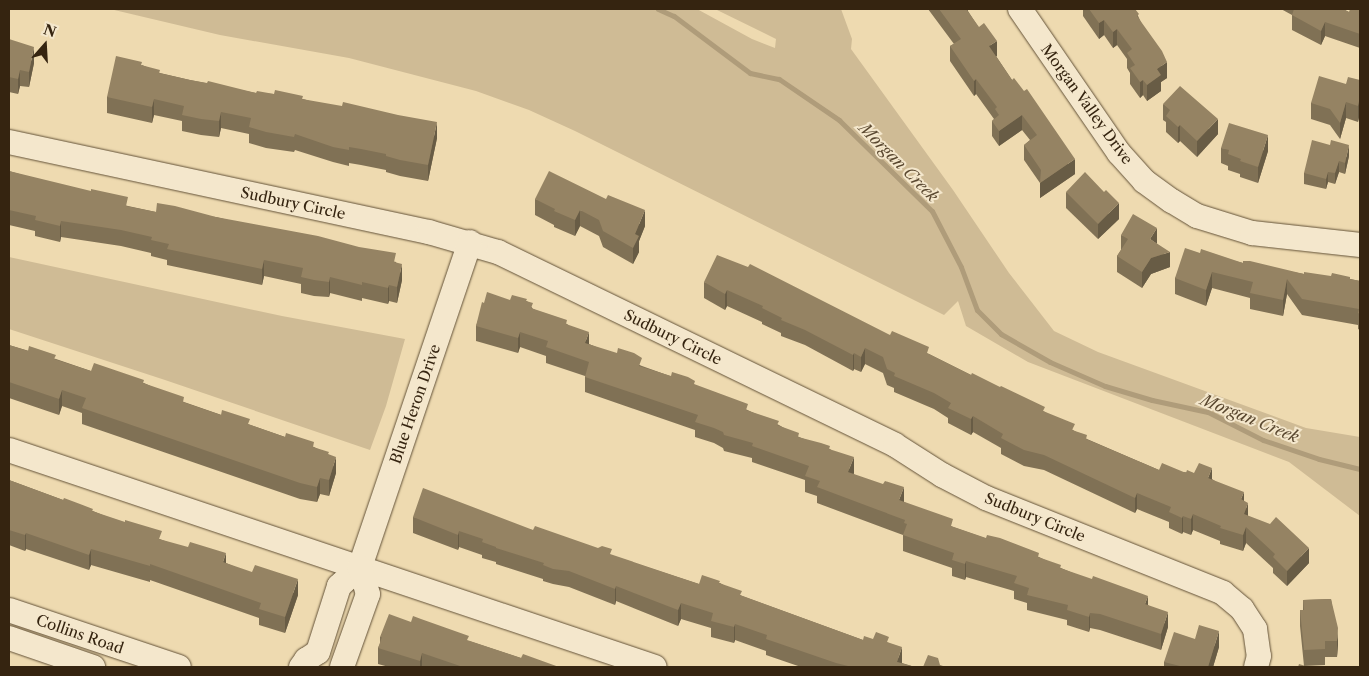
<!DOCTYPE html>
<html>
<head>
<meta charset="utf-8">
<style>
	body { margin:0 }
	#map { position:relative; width:1369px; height:676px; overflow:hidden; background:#eedab0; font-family:"Libre Caslon Text",serif }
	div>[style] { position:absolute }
	.green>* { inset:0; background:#cfbb95 }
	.stream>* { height:5px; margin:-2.5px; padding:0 2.5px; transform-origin:2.5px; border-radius:2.5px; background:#af9c7a }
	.roads { filter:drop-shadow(0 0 1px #635238) drop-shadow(0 0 1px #635238) }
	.minor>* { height:24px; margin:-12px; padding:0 12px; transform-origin:12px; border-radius:12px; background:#f4e7cc }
	.wall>* { inset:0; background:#807155 }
	.shaded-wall>* { inset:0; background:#685c45 }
	.building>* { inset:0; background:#958363 }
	span { translate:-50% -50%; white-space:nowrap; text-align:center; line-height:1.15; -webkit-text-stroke:4px #f4e7cc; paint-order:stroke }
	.street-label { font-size:15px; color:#352410 }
	.water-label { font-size:16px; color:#5a4830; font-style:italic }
	.frame { position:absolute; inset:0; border:10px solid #352410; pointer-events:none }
	.north { position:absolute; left:20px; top:20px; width:50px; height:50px; -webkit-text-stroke:4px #f4e7cc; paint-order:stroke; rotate:19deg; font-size:14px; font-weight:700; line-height:20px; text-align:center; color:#352410 }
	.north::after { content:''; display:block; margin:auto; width:18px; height:22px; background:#352410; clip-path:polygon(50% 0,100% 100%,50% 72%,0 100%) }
</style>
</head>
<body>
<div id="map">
	<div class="green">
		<div style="clip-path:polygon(110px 9px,697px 9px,752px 39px,775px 48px,776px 39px,715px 9px,841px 9px,852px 39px,851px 49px,953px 190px,1009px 273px,1054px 331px,1098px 352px,1306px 428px,1360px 437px,1360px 516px,1289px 462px,1028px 362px,966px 326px,958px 301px,944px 315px,575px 131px,529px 110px,476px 91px,349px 58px,220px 35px)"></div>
		<div style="clip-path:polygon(9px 257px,282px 316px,405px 339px,386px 406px,370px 450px,165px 380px,9px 329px)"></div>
	</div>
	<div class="stream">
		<div style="left:658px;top:9px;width:17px;rotate:24deg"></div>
		<div style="left:674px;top:16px;width:95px;rotate:36.9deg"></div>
		<div style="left:750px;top:73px;width:30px;rotate:12deg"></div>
		<div style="left:779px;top:79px;width:73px;rotate:34.3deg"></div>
		<div style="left:839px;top:120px;width:130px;rotate:44.4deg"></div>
		<div style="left:932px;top:211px;width:63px;rotate:62.6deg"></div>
		<div style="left:961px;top:267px;width:46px;rotate:69.6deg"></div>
		<div style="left:977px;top:310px;width:34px;rotate:45deg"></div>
		<div style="left:1001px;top:334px;width:56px;rotate:29.7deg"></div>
		<div style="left:1050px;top:362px;width:60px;rotate:23.6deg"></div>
		<div style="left:1105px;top:386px;width:49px;rotate:16.6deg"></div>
		<div style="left:1152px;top:400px;width:57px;rotate:12.1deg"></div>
		<div style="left:1208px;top:412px;width:62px;rotate:27deg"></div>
		<div style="left:1263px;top:440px;width:59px;rotate:18.7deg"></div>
		<div style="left:1319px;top:459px;width:42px;rotate:13.7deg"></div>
	</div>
	<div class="roads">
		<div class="minor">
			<div style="left:1020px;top:9px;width:175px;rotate:55.5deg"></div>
			<div style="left:1119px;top:153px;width:38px;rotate:48deg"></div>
			<div style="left:1144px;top:181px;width:34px;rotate:36deg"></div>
			<div style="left:1172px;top:201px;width:29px;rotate:31deg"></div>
			<div style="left:1197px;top:216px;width:58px;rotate:17.2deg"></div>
			<div style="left:1252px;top:233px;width:109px;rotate:6.3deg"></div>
			<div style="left:9px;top:142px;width:430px;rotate:12.1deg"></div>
			<div style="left:429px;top:232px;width:72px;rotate:16.2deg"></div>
			<div style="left:498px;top:252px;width:441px;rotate:25.9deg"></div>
			<div style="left:895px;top:445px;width:56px;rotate:32.6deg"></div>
			<div style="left:942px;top:475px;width:50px;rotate:27.6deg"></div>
			<div style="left:986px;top:498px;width:255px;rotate:21.8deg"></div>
			<div style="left:1223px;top:593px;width:25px;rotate:40deg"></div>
			<div style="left:1242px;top:609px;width:24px;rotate:57deg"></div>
			<div style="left:1255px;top:629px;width:27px;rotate:82deg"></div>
			<div style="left:1259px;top:656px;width:11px;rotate:105deg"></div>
			<div style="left:9px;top:450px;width:681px;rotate:18.57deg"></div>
			<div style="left:9px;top:610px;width:179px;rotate:18.5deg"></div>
			<div style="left:9px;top:638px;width:89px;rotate:19deg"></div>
			<div style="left:301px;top:667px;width:9px;rotate:-54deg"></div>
			<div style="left:306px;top:660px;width:14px;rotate:-34deg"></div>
			<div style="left:318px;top:652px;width:69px;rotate:-72.3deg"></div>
			<div style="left:339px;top:586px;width:28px;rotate:-42deg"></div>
			<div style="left:360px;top:567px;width:343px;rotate:-71.3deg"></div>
			<div style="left:342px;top:667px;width:77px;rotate:-70.4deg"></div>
			<div style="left:368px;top:594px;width:28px;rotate:-107deg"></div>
		</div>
	</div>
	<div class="wall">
		<div style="clip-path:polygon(928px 9px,968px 9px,968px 11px,997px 56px,996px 56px,1075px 174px,1040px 198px,1040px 183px,1024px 160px,1024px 145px,1030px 140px,1022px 130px,999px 146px,992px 136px,992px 121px,994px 119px,976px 94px,974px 96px,950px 61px,950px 46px,954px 44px)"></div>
		<div style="clip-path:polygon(1083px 9px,1135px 9px,1139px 18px,1167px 78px,1161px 82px,1161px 91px,1147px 101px,1143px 95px,1140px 98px,1130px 84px,1130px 73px,1127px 68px,1127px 59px,1117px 45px,1113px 48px,1104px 35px,1099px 39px,1083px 16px)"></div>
		<div style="clip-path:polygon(1281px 9px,1343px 9px,1349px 12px,1360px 9px,1360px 48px,1325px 36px,1321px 45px,1292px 30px,1292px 15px)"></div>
		<div style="clip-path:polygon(9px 33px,9px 39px,34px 63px,29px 87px,20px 86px,18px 94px,9px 92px)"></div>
		<div style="clip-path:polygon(142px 65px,160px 73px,190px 80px,256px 93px,274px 94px,303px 99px,437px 138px,428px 181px,400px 176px,386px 172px,386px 170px,361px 165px,349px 163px,349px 166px,333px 162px,295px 150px,294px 152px,266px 148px,249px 143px,249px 134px,221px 128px,219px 137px,201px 135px,182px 131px,182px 121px,154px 115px,152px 123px,107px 113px,107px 97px)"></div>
		<div style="clip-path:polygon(1360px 80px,1360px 112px,1358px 122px,1346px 118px,1340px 139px,1330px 125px,1311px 119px,1311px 103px,1346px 84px)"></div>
		<div style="clip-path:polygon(1163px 104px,1218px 134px,1197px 157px,1180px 141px,1178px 143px,1166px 132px,1166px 122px,1163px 120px)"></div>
		<div style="clip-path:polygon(1221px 148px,1268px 151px,1258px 183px,1240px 177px,1240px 174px,1228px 170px,1228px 166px,1221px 163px)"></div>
		<div style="clip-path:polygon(1349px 156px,1345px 174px,1339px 172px,1335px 184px,1328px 182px,1326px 189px,1304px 184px,1304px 173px)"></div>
		<div style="clip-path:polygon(9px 171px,128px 206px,156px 212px,216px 217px,396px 262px,402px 280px,397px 303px,389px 301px,388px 304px,362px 298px,362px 301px,330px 293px,329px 297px,314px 296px,301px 293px,301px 284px,264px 276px,262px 285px,167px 265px,167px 260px,151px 256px,151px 253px,121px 246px,61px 237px,60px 242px,35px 236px,35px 231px,9px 225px)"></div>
		<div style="clip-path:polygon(1066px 192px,1119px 219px,1098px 239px,1066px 208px)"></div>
		<div style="clip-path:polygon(535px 199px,645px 226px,639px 241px,639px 252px,633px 264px,603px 247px,599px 236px,580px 226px,575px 236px,554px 227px,554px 225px,535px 215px)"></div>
		<div style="clip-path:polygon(1121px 235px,1157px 244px,1170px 267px,1151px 274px,1142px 288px,1117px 272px,1117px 256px,1121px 250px)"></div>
		<div style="clip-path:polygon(1200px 253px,1243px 263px,1304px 274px,1350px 279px,1360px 281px,1360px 330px,1358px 329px,1358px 325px,1302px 315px,1287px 294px,1283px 316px,1250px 309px,1250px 298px,1212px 288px,1206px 306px,1175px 294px,1175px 278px)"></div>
		<div style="clip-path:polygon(704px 282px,929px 354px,1045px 412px,1087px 439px,1159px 470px,1194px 473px,1212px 479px,1244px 501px,1248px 516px,1309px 563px,1287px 586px,1273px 573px,1273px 568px,1246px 543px,1243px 551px,1220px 544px,1220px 541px,1193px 530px,1191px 535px,1183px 532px,1182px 534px,1169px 528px,1169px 522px,1137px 509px,1135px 513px,1044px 470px,1024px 466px,1001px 454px,1001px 448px,973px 432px,971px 435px,948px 423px,948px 418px,934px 409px,894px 392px,894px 388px,887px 385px,883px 373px,865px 364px,861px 372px,854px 369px,853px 371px,805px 345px,781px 336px,781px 333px,762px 324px,762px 322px,727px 306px,725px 310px,704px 298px)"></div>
		<div style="clip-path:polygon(510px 300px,527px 301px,533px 309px,567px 324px,589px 344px,642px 366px,695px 385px,779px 425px,799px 437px,830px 449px,854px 473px,853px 474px,904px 502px,953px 527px,1039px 557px,1061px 568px,1148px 605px,1168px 627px,1161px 650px,1100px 630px,1090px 628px,1089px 632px,1067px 625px,1067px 620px,1027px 610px,1027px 603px,1014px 599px,1014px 591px,966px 577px,965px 580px,952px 576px,952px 568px,903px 551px,903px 535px,817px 503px,817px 496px,805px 492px,805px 480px,752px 462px,752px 458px,724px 451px,723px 448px,714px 443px,695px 437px,695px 430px,585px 392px,585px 376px,546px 363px,546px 356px,520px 347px,518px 353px,476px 341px,476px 326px,484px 303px)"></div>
		<div style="clip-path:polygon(9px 345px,56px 359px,91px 371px,144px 383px,184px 402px,314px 447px,329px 455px,336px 473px,329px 496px,320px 494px,317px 502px,300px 499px,82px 424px,82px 413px,62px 406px,59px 415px,9px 398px)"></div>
		<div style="clip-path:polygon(9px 480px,93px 511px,162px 540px,226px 563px,298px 595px,285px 633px,259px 625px,259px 618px,150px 580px,150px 582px,91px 565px,89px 570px,26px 549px,25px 551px,9px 545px)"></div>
		<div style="clip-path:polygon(413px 517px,533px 530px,699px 584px,720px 583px,742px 596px,863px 640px,873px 639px,889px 643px,902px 663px,915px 667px,801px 667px,766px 655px,766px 651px,735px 640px,734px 643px,711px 637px,711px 628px,681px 619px,678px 626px,616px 601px,615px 605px,569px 587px,553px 584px,543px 581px,543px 579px,496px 564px,496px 562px,482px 558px,482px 555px,459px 547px,458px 550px,413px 533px)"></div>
		<div style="clip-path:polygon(1331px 599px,1338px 644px,1337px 657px,1325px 657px,1325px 665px,1304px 666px,1300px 626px,1300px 610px,1303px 610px,1303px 600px)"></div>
		<div style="clip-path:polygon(380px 637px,469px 641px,521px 658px,559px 667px,389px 667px,378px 664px,378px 648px,380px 644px)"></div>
		<div style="clip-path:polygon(1195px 639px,1219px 647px,1213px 667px,1164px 667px,1164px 662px)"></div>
	</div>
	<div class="shaded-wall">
		<div style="clip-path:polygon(1104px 20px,1104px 35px,1099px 39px,1099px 23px)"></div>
		<div style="clip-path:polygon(1325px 22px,1325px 36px,1321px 45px,1321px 31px)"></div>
		<div style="clip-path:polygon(1117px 29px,1117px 45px,1113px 48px,1113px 32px)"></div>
		<div style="clip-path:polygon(997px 41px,997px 56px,989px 61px,989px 46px)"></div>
		<div style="clip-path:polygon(34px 47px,34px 63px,29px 87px,29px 72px)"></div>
		<div style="clip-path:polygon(1167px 62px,1167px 78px,1161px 82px,1161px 91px,1147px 101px,1147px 85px,1157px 69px)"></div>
		<div style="clip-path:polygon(20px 70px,20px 86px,18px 94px,18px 79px)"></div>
		<div style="clip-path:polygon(976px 79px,976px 94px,974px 96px,974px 81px)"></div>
		<div style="clip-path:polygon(1143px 80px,1143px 95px,1140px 98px,1140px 82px)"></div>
		<div style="clip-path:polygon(1360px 96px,1360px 112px,1358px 122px,1358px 106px)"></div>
		<div style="clip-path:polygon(154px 99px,154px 115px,152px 123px,152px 107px)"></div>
		<div style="clip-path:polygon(1346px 102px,1346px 118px,1340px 139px,1340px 123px)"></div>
		<div style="clip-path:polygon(221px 112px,221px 128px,219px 137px,219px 121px)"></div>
		<div style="clip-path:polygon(1022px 115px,1022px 130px,999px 146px,999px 131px)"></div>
		<div style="clip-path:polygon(1218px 119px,1218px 134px,1197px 157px,1197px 141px)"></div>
		<div style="clip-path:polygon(437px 122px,437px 138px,428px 181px,428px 165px)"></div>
		<div style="clip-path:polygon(1180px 125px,1180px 141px,1178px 143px,1178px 127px)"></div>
		<div style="clip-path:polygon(1268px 135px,1268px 151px,1258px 183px,1258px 167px)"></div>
		<div style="clip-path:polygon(1349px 145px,1349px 156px,1345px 174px,1345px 163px)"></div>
		<div style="clip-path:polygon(1075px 159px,1075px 174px,1040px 198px,1040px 183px)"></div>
		<div style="clip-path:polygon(1339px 161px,1339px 172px,1335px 184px,1335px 173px)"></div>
		<div style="clip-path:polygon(1328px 172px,1328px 182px,1326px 189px,1326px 179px)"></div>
		<div style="clip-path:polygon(1119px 203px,1119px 219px,1098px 239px,1098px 224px)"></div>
		<div style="clip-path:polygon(580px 210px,580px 226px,575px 236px,575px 220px)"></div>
		<div style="clip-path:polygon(645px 210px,645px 226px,639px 241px,639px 252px,633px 264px,633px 248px,635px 234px)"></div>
		<div style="clip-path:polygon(61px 221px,61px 237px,60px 242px,60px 226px)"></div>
		<div style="clip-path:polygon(1157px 228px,1157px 244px,1150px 239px)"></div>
		<div style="clip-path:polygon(1170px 252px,1170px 267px,1151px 274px,1142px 288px,1142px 272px,1151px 258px)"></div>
		<div style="clip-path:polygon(264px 260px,264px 276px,262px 285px,262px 269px)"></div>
		<div style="clip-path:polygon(402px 264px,402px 280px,397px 303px,397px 287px)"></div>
		<div style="clip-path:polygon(1212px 272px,1212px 288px,1206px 306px,1206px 290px)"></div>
		<div style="clip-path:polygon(330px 277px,330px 293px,329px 297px,329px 282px)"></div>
		<div style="clip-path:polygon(1287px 279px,1287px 294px,1283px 316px,1283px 300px)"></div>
		<div style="clip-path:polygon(389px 285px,389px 301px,388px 304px,388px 288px)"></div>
		<div style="clip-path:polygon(727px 290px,727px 306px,725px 310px,725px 294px)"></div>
		<div style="clip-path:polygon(520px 332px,520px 347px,518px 353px,518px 338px)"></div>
		<div style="clip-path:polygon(589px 332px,589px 347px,585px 343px)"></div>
		<div style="clip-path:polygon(865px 348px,865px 364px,861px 372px,861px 357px)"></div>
		<div style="clip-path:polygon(854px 353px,854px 369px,853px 371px,853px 355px)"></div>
		<div style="clip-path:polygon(62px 390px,62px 406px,59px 415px,59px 399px)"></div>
		<div style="clip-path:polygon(973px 416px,973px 432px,971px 435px,971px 419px)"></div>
		<div style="clip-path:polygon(336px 457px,336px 473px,329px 496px,329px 480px)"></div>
		<div style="clip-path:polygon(854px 457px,854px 473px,848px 488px,848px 472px)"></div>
		<div style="clip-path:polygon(1212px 468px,1212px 484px,1208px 478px)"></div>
		<div style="clip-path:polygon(320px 478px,320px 494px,317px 502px,317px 487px)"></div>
		<div style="clip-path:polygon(904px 487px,904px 503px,899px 500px)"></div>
		<div style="clip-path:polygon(1244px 492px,1244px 508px,1241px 499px)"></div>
		<div style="clip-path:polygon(1137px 493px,1137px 509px,1135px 513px,1135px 498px)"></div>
		<div style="clip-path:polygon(1248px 503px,1248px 518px,1244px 514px)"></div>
		<div style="clip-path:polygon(1193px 514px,1193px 530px,1191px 535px,1191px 519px)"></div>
		<div style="clip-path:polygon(1183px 516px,1183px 532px,1182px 534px,1182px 518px)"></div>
		<div style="clip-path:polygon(1246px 527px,1246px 543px,1243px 551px,1243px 535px)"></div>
		<div style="clip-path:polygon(459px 531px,459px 547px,458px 550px,458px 535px)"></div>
		<div style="clip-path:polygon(26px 533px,26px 549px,25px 551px,25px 535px)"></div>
		<div style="clip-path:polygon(1309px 548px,1309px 563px,1287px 586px,1287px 571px)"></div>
		<div style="clip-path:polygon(91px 549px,91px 565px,89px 570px,89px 555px)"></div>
		<div style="clip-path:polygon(226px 553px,226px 569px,223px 562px)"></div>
		<div style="clip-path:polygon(966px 561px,966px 577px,965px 580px,965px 564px)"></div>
		<div style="clip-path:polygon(298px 579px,298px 595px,285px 633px,285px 617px)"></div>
		<div style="clip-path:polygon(616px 586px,616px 601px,615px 605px,615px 589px)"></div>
		<div style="clip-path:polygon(1148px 596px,1148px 612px,1145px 604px)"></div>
		<div style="clip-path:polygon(681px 603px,681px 619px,678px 626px,678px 610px)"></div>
		<div style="clip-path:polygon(1168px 612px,1168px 627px,1161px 650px,1161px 634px)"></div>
		<div style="clip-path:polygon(1090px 613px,1090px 628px,1089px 632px,1089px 617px)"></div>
		<div style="clip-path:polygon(735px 624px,735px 640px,734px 643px,734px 627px)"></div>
		<div style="clip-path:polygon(1338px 628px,1338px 644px,1337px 657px,1337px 641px)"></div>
		<div style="clip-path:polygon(1219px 631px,1219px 647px,1213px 667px,1208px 667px)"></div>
		<div style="clip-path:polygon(902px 647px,902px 663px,897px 662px)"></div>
		<div style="clip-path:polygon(422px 653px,422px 667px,420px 667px,420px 661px)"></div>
	</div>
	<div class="building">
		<div style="clip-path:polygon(939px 9px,966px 9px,979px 27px,984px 23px,997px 41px,989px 46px,1012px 80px,1014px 78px,1024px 91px,1027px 89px,1075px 159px,1040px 183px,1041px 170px,1024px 145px,1037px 135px,1022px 115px,999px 131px,992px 121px,999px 115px,995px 109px,997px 107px,976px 79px,974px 81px,950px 46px,961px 39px)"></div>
		<div style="clip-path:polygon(1089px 9px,1135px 9px,1139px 14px,1137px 16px,1162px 51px,1167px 62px,1157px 69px,1161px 75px,1147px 85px,1143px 80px,1140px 82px,1130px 68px,1135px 65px,1127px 53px,1132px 49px,1117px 29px,1113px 32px,1104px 20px,1099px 23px)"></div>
		<div style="clip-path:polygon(1294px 9px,1343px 9px,1349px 12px,1350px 9px,1360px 9px,1360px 34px,1325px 22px,1321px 31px,1292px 15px)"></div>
		<div style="clip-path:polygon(9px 39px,34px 47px,29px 72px,20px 70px,18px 79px,9px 77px)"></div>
		<div style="clip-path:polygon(116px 56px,142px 62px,141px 65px,160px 70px,159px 73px,190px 80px,207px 83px,208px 81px,256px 93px,257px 91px,274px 94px,275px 90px,303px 96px,302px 99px,342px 106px,343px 102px,398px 115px,437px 122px,428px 165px,400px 160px,386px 156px,386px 154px,361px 149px,349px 147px,349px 150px,333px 147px,295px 134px,294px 137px,266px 132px,249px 127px,251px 118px,221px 112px,219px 121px,201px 119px,182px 115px,184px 106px,154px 99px,152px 107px,107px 97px)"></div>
		<div style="clip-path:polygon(1319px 76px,1346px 84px,1348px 77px,1360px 80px,1360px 96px,1358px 106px,1346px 102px,1340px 123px,1330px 109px,1311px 103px)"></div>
		<div style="clip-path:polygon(1180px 86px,1218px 119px,1197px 141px,1180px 125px,1178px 127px,1166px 116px,1170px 110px,1163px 104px)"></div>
		<div style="clip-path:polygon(1229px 123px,1268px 135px,1258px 167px,1240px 161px,1241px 159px,1228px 154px,1229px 150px,1221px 148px)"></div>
		<div style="clip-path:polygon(1312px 140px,1330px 145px,1331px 140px,1349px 145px,1345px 163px,1339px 161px,1335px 173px,1328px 172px,1326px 179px,1304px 173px)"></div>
		<div style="clip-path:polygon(9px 171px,91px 191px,91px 189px,128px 197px,126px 206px,156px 212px,157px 203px,175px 206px,216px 217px,318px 236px,359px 247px,396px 253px,394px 262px,402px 264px,397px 287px,389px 285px,388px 288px,362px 282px,362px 285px,330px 277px,329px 282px,314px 280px,301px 277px,303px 268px,264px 260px,262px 269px,167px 249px,169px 244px,151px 240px,152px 237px,121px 230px,61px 221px,60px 226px,35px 220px,36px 216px,9px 210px)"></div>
		<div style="clip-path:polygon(549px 171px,606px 199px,608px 195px,645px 210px,635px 234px,639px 236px,633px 248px,603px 231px,599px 220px,580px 210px,575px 220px,554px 211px,555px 209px,535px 199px)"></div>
		<div style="clip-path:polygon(1085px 172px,1104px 192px,1106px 190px,1119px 203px,1098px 224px,1066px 192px)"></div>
		<div style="clip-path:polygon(1133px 214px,1157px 228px,1150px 239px,1170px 252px,1151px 258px,1142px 272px,1117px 256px,1128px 239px,1121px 235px)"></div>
		<div style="clip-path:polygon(1185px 248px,1200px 253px,1201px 249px,1243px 263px,1243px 261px,1250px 261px,1304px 274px,1304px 272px,1331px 276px,1332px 273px,1350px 277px,1350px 279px,1360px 281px,1360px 314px,1358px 313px,1359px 309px,1302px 299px,1287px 279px,1283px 300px,1250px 293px,1253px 282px,1212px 272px,1206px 290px,1175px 278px)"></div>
		<div style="clip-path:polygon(717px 255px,748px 267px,750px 264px,890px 335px,892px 331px,929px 347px,927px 353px,971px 375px,972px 373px,1000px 387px,1001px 386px,1045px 407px,1043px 411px,1075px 424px,1072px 430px,1087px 435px,1086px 439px,1159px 470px,1162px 463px,1186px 473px,1187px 470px,1194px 473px,1199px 463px,1212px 468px,1208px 478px,1244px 492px,1241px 499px,1248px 503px,1244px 514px,1270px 524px,1276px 517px,1309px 548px,1287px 571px,1273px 557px,1275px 554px,1246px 527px,1243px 535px,1220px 528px,1221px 526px,1193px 514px,1191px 519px,1183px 516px,1182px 518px,1169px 512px,1171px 507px,1137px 493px,1135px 498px,1044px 455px,1024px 450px,1001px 438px,1003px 434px,973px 416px,971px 419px,948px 408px,951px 403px,934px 393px,894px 376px,895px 373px,887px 369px,883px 357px,865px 348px,861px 357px,854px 353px,853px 355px,805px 330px,781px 320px,782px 318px,762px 308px,763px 306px,727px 290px,725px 294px,704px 282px)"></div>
		<div style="clip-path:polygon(487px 292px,510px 300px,512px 295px,527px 299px,526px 301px,533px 303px,531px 308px,567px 320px,566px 324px,589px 332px,585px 343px,617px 353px,618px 348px,634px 353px,642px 358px,639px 366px,671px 376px,672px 372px,688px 377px,695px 381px,694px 384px,748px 404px,746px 410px,779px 421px,777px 425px,799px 433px,798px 437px,821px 443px,830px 446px,829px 449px,854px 457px,848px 472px,883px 484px,885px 481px,904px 487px,899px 500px,953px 519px,951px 526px,986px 538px,987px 535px,1000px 538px,1039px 553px,1038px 557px,1061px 565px,1060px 568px,1092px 579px,1093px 576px,1148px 596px,1145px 604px,1168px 612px,1161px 634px,1100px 614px,1090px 613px,1089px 617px,1067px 610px,1068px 605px,1027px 595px,1029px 588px,1014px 583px,1017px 576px,966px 561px,965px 564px,952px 560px,954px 553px,903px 535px,907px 524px,904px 523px,905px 520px,817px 487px,820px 481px,805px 476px,809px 466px,752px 446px,753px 443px,724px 435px,723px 432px,714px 428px,695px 422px,698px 415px,585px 377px,589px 362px,546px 347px,548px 341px,520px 332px,518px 338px,476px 326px,482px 302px,484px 303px)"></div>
		<div style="clip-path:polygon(9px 345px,28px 351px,29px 346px,56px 355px,54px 359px,91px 371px,94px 363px,144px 380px,143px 383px,184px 397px,183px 402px,221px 415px,222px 410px,250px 419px,248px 424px,285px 437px,286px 433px,314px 442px,313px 447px,329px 452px,328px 454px,336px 457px,329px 480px,320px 478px,317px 487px,300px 483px,82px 408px,86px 398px,62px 390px,59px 399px,9px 382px)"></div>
		<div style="clip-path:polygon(9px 480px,63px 500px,64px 498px,80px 504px,93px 509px,92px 511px,125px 522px,125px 520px,162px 531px,159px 539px,188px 547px,190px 542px,226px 553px,223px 562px,252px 572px,255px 565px,298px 579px,285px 617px,259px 609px,261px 603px,150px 564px,150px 566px,91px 549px,89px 555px,26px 533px,25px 535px,9px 530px)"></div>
		<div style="clip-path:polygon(423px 488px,533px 530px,535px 526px,598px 548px,602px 546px,612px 549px,610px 554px,699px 584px,702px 575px,720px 581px,719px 583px,742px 591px,740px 595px,863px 640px,864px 636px,873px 639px,876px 632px,889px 637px,887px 642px,902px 647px,897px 662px,915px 667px,852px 667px,836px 663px,766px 639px,767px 635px,735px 624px,734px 627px,711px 621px,713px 613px,681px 603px,678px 610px,616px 586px,615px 589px,569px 571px,553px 569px,543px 565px,544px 563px,496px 548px,496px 547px,482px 542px,483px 539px,459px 531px,458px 535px,413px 517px)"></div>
		<div style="clip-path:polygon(1331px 599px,1338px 628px,1337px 641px,1325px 641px,1325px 649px,1304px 650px,1300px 610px,1304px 610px,1303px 600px)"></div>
		<div style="clip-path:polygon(389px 614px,411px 622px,413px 616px,421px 619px,469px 636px,467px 640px,521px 658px,523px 654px,559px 667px,463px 667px,422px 653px,420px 661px,378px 648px,382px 637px,380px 637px)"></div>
		<div style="clip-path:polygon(1199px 625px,1219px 631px,1208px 667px,1184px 667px,1164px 662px,1174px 632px,1195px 639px)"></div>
		<div style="clip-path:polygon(928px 655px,938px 658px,940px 665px,946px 667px,923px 667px)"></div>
		<div style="clip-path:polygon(1299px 664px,1309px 667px,1298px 667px)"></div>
	</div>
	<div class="street-label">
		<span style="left:1087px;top:104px;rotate:54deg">Morgan Valley Drive</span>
		<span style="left:293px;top:203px;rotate:12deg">Sudbury Circle</span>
		<span style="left:673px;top:337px;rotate:26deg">Sudbury Circle</span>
		<span style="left:415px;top:404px;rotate:-71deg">Blue Heron Drive</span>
		<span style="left:1035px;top:517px;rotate:22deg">Sudbury Circle</span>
		<span style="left:80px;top:634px;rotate:19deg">Collins Road</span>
	</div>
	<div class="water-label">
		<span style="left:899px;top:162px;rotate:45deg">Morgan Creek</span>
		<span style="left:1250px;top:418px;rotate:22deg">Morgan Creek</span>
	</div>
	<div class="frame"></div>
	<div class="north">N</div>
</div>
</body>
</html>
